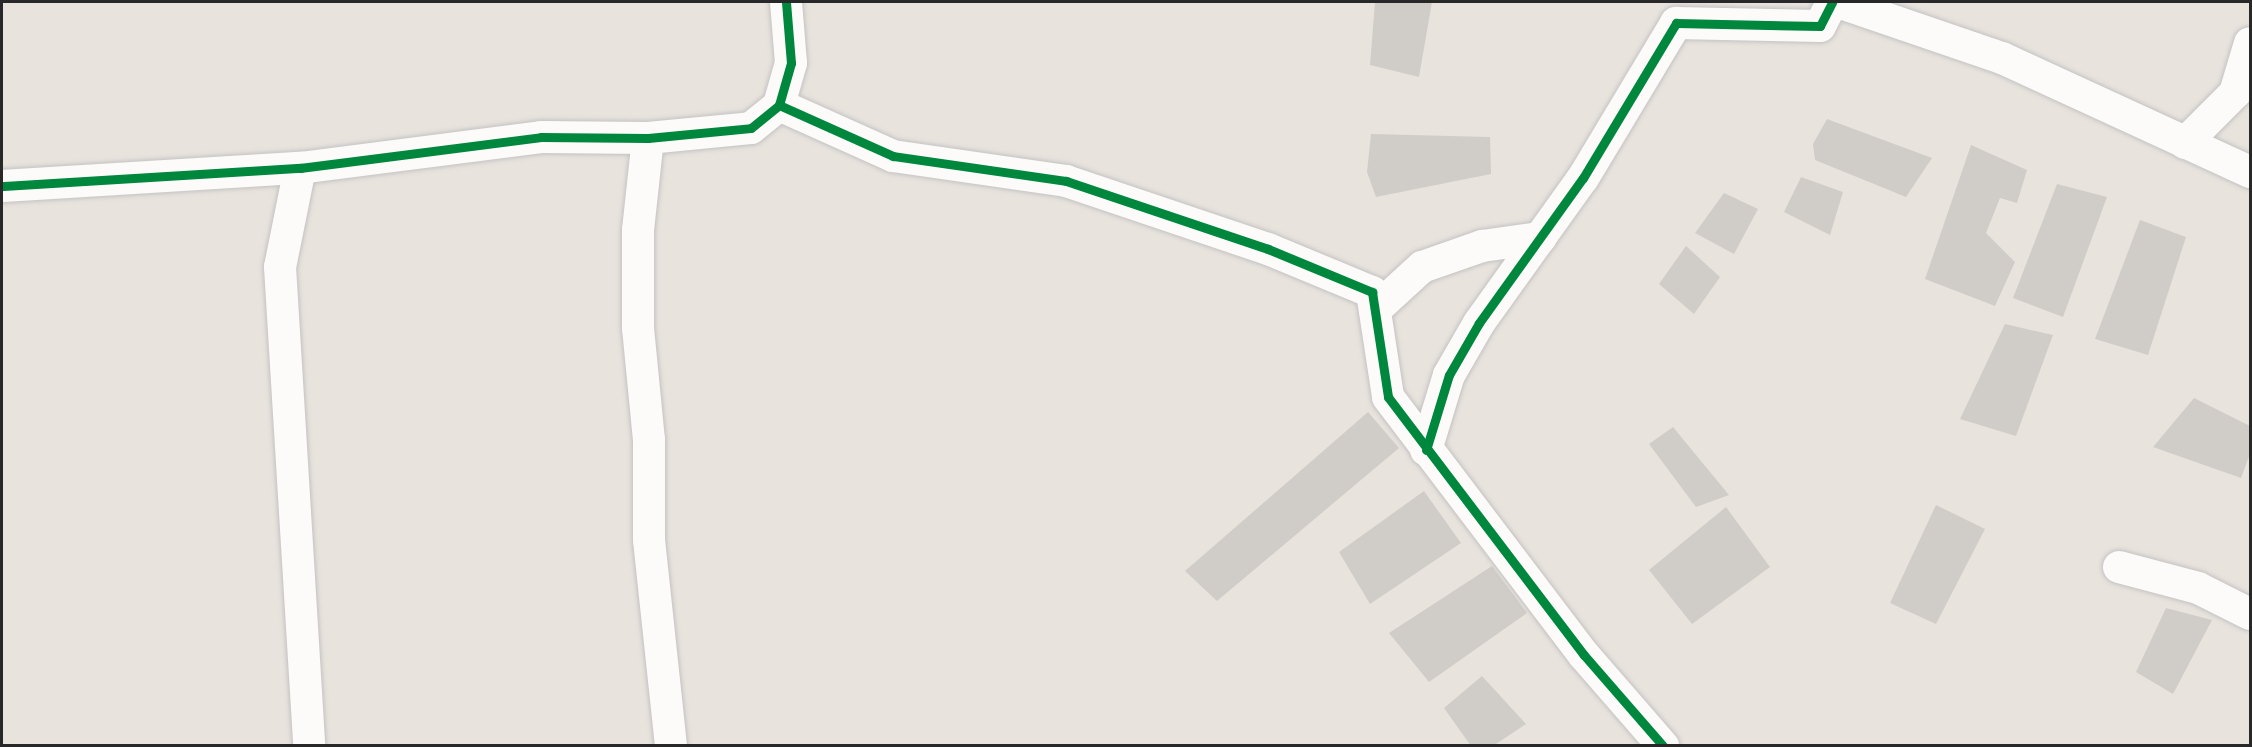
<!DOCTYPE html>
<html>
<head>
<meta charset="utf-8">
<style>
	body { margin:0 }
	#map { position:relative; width:2252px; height:747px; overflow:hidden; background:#e8e3dd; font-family:Signika,sans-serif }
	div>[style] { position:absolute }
	.building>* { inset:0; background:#d0cdc8 }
	.roads { filter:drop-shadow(0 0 2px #c4c3c3) drop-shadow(0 0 2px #c4c3c3) }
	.minor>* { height:32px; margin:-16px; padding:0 16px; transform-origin:16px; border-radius:16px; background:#fcfbfa }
	.cycleway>* { height:9px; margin:-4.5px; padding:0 4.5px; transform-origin:4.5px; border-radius:4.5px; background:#00873e }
	span { translate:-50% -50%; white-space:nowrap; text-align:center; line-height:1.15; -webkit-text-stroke:4.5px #fff; paint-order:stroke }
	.frame { position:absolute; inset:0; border:3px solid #282828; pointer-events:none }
</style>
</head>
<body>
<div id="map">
	<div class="building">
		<div style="clip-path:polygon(1375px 2px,1432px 2px,1419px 77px,1370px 65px)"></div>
		<div style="clip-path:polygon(1827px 119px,1932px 158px,1906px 197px,1815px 160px,1813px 144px)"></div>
		<div style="clip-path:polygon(1371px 134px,1490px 137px,1491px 174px,1376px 197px,1367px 172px)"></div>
		<div style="clip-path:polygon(1971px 145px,2027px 170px,2017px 203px,2000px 198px,1986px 233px,2015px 262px,1995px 306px,1925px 279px)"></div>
		<div style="clip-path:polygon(1801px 177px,1843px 192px,1830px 235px,1784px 212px)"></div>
		<div style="clip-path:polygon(2057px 184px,2107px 197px,2063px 317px,2013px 298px)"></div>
		<div style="clip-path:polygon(1724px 193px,1758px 209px,1734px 254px,1695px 233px)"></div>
		<div style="clip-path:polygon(2140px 220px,2186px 237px,2148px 355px,2095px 339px)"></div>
		<div style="clip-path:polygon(1686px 246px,1720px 277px,1694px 314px,1659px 284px)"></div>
		<div style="clip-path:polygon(2005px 324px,2053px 335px,2016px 436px,1960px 419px)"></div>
		<div style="clip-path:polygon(2194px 398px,2250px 426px,2250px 454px,2241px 478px,2153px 447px)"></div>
		<div style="clip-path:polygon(1368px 412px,1399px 448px,1217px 601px,1185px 571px)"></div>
		<div style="clip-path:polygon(1673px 427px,1729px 495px,1696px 507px,1649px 444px)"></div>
		<div style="clip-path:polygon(1424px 491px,1461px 543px,1370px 604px,1339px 552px)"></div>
		<div style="clip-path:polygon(1936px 505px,1985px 529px,1936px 624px,1890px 603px)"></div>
		<div style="clip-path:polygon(1726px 507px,1770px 567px,1692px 624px,1649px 570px)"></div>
		<div style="clip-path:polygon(1492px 566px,1527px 613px,1429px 682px,1389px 633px)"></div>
		<div style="clip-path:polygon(2166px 608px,2212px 620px,2173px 694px,2136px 672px)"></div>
		<div style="clip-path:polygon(1482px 676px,1526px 724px,1493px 746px,1471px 746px,1444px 708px)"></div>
	</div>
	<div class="roads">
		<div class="minor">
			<div style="left:1838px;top:2px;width:173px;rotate:18.9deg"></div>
			<div style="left:2002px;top:58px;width:273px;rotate:24.7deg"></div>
			<div style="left:779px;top:105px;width:125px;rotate:24.1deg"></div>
			<div style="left:893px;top:156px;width:175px;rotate:8.2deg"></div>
			<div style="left:1066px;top:181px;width:213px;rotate:18.6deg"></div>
			<div style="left:1268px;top:249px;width:113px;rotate:22.5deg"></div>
			<div style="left:1372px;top:292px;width:106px;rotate:81.3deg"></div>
			<div style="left:1388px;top:397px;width:324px;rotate:52.8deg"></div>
			<div style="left:1584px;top:655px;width:121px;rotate:49deg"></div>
			<div style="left:648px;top:138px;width:93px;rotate:96.2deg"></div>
			<div style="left:638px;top:230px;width:98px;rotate:90deg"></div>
			<div style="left:638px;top:328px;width:113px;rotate:84.4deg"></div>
			<div style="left:649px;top:440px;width:100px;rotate:90deg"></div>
			<div style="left:649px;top:540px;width:207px;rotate:83.9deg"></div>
			<div style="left:2185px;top:143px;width:71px;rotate:-45deg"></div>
			<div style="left:2235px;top:93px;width:52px;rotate:-73.3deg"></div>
			<div style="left:300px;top:168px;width:101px;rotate:101.4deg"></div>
			<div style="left:280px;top:267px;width:480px;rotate:86.5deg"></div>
			<div style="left:2px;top:186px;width:299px;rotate:-3.5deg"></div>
			<div style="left:300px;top:168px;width:243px;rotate:-7.3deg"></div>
			<div style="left:541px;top:137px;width:107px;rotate:0.5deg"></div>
			<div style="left:648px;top:138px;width:103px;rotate:-5.5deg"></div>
			<div style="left:751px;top:128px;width:36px;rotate:-39deg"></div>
			<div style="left:779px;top:105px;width:44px;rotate:-74.1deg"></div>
			<div style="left:791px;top:63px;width:61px;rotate:-94.7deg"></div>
			<div style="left:1375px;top:310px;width:64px;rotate:-42.5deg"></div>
			<div style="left:1422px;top:267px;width:64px;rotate:-19.3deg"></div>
			<div style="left:1482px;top:246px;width:59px;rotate:-7.9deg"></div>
			<div style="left:1426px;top:450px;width:78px;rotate:-73deg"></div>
			<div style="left:1449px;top:375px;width:60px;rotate:-60deg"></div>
			<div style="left:1479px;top:323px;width:178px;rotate:-54.4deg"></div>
			<div style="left:1583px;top:178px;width:181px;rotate:-59deg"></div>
			<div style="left:1676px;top:23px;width:144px;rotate:1.2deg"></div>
			<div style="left:1820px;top:26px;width:27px;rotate:-63deg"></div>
			<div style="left:2119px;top:567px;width:82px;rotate:14.9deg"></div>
			<div style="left:2198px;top:588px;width:58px;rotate:26.6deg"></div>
		</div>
	</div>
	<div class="cycleway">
		<div style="left:779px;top:105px;width:125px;rotate:24.1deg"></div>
		<div style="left:893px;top:156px;width:175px;rotate:8.2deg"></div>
		<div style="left:1066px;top:181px;width:213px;rotate:18.6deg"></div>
		<div style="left:1268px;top:249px;width:113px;rotate:22.5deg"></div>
		<div style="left:1372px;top:292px;width:106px;rotate:81.3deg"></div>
		<div style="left:1388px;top:397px;width:324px;rotate:52.8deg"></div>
		<div style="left:1584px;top:655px;width:121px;rotate:49deg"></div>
		<div style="left:2px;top:186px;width:299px;rotate:-3.5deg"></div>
		<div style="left:300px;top:168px;width:243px;rotate:-7.3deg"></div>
		<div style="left:541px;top:137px;width:107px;rotate:0.5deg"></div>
		<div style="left:648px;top:138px;width:103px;rotate:-5.5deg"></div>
		<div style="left:751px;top:128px;width:36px;rotate:-39deg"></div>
		<div style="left:779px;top:105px;width:44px;rotate:-74.1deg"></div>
		<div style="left:791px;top:63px;width:61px;rotate:-94.7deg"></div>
		<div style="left:1426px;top:450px;width:78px;rotate:-73deg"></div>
		<div style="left:1449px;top:375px;width:60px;rotate:-60deg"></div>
		<div style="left:1479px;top:323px;width:178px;rotate:-54.4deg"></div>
		<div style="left:1583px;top:178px;width:181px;rotate:-59deg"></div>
		<div style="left:1676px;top:23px;width:144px;rotate:1.2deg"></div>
		<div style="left:1820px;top:26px;width:27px;rotate:-63deg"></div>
	</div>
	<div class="frame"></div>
</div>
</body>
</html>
